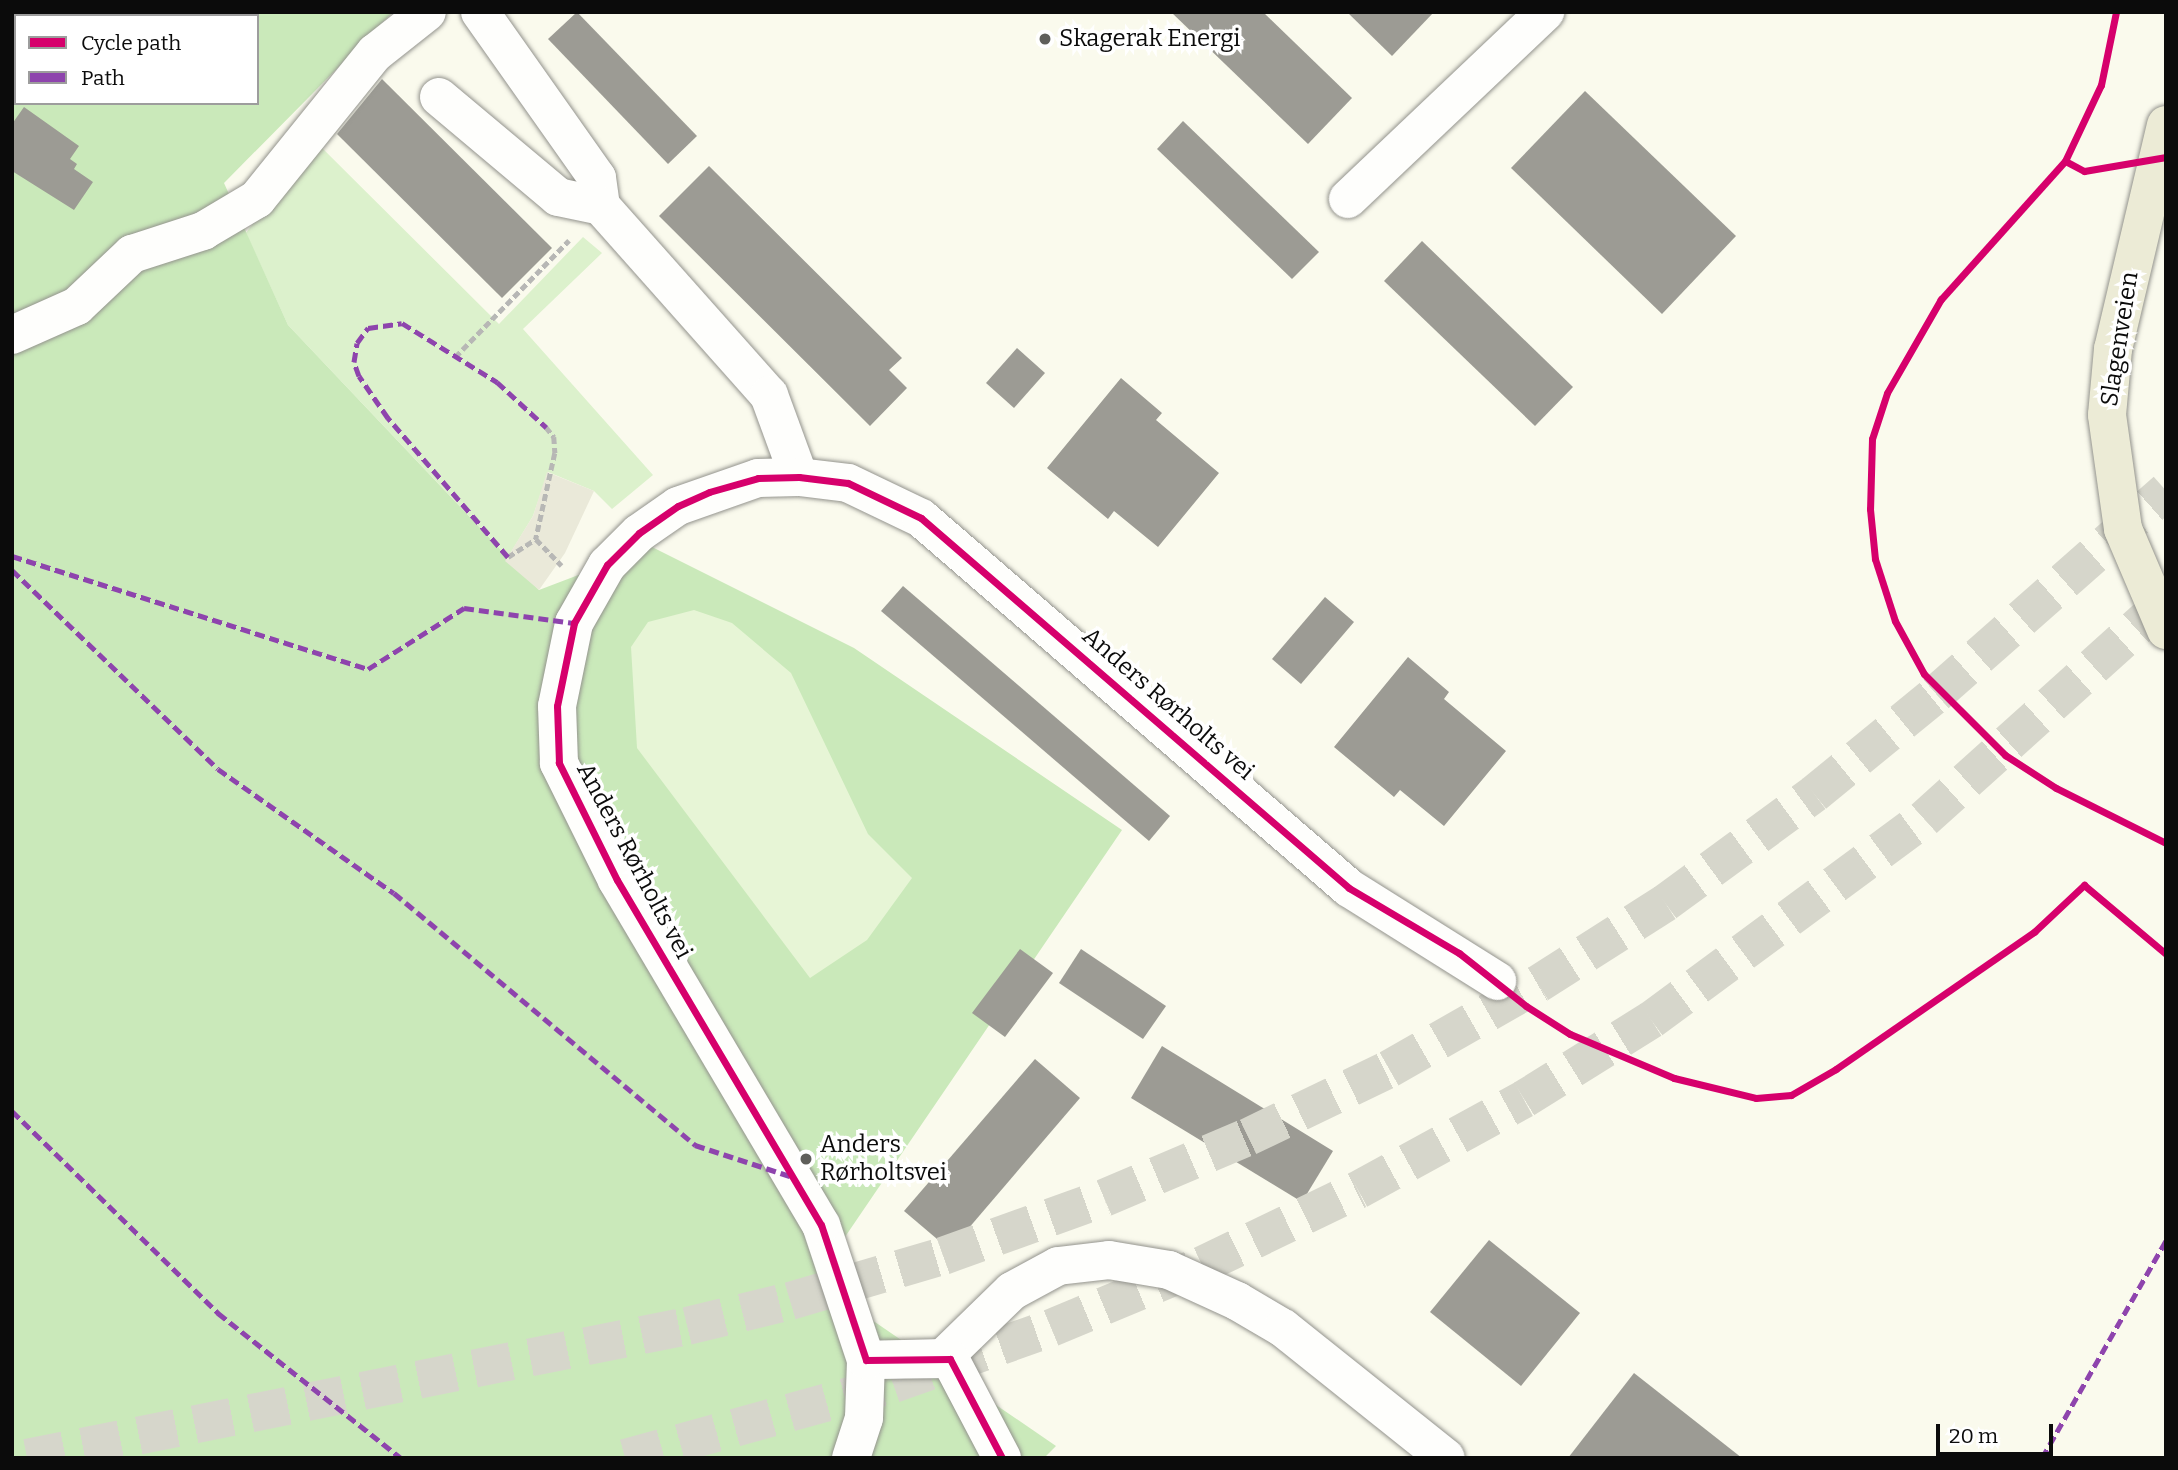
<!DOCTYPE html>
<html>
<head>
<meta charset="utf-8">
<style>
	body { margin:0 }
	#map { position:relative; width:2178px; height:1470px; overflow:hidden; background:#fafaed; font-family:Bitter,serif }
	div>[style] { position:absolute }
	.green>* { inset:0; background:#dcf1cc }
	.forest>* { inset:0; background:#cae9ba }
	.pitch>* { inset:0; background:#e7f5d6 }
	.plaza>* { inset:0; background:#eae9d9 }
	.building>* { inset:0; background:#9c9b94 }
	.major-tunnel>* { height:38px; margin-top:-19px; transform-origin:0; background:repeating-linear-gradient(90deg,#d6d6cb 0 38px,transparent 0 57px) }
	.path>* { height:4.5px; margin-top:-2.25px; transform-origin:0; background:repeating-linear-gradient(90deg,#b7b7b5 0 7px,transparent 0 10.5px) }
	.roads { filter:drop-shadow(0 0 2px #93938d) drop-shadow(0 0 2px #93938d) }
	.minor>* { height:38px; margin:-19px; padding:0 19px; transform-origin:19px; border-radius:19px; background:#fefefc }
	.major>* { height:38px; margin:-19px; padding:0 19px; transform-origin:19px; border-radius:19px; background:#ecebd6 }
	.quiet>* { height:5px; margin-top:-2.5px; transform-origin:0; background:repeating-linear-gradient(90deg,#8e44ad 0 10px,transparent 0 15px) }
	.cycleway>* { height:7px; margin:-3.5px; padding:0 3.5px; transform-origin:3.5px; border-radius:3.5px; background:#d6006c }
	.dots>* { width:19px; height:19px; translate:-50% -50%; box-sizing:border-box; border:4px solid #fff; border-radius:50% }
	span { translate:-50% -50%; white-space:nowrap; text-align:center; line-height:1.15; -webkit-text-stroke:7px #fff; paint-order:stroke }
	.poi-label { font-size:24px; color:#0b0b0b }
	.left { translate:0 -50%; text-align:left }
	.street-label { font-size:24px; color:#0b0b0b }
	.frame { position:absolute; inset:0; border:14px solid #0b0b0b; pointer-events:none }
	.legend { position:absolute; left:14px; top:14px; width:245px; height:91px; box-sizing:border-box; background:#fff; border:2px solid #9d9d9d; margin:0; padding:9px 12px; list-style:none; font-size:21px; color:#0b0b0b }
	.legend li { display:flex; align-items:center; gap:14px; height:35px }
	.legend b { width:35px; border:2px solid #9d9d9d }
	.scale { position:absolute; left:1936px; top:1424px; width:117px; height:32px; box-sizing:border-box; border:4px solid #0b0b0b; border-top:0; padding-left:9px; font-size:21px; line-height:24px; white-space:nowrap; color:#0b0b0b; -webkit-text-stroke:5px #fff; paint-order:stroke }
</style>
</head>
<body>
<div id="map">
	<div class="green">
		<div style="clip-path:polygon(314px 140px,499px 324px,583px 237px,602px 253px,523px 329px,653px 475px,612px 509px,594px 491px,548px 472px,533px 516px,508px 557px,288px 325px,246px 233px)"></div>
	</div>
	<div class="forest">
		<div style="clip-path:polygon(evenodd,12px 12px,393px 12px,224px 183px,288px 325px,539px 590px,652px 547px,854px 648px,1122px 830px,815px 1281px,1056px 1446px,1044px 1458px,12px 1458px,12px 12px,16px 16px,257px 16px,257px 103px,16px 103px,16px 16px)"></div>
	</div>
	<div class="pitch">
		<div style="clip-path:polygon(694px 610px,732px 623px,791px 673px,868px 834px,912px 878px,867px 940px,810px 978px,637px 748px,631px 647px,648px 622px)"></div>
	</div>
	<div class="plaza">
		<div style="clip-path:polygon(547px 472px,594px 491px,565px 553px,539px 590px,505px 561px,533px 516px)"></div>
	</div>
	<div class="building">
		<div style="clip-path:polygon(577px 12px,697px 136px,668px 164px,548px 39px)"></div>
		<div style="clip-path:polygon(1171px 12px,1263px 12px,1352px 98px,1308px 144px)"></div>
		<div style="clip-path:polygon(1347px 12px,1434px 12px,1392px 56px)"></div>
		<div style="clip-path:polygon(382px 79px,552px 248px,502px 298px,337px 134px)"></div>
		<div style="clip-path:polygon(1585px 91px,1736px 236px,1662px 314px,1511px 168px)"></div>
		<div style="clip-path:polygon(24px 107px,79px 146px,70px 159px,77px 164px,74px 169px,93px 182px,74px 210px,12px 171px,12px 124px)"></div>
		<div style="clip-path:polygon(1183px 121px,1319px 252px,1292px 279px,1157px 149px)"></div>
		<div style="clip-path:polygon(709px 166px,902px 358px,889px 370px,907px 388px,870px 426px,659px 216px)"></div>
		<div style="clip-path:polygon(1422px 241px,1573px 387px,1535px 426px,1384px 281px)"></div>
		<div style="clip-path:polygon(1017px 348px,1045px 373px,1014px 408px,986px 383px)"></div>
		<div style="clip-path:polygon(1121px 378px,1162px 413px,1156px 420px,1219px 473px,1158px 547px,1114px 511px,1108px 519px,1047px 468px)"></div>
		<div style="clip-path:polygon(903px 586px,1170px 816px,1149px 841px,881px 611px)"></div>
		<div style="clip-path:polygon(1325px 597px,1354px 622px,1301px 684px,1272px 659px)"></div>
		<div style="clip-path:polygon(1408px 657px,1449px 692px,1444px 699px,1506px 751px,1444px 826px,1400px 790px,1394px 797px,1334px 747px)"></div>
		<div style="clip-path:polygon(1020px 949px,1053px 973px,1005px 1037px,972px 1013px)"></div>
		<div style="clip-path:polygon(1081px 949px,1166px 1006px,1143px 1039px,1059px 983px)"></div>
		<div style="clip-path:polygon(1162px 1046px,1333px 1151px,1302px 1202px,1131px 1098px)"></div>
		<div style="clip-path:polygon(1035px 1059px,1080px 1098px,950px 1250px,904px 1211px)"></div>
		<div style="clip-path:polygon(1489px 1240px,1580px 1313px,1521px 1386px,1430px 1312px)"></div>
		<div style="clip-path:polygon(1634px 1373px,1742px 1458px,1568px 1458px)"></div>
	</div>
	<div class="major-tunnel">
		<div style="left:27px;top:1458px;width:673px;rotate:-11.31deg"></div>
		<div style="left:687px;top:1326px;width:106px;rotate:-13.6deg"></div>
		<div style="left:790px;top:1301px;width:159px;rotate:-16.4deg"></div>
		<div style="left:943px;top:1256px;width:171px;rotate:-19.8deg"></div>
		<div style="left:1104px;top:1198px;width:156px;rotate:-23deg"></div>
		<div style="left:1248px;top:1137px;width:157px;rotate:-25.7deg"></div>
		<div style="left:1389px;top:1069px;width:172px;rotate:-29.7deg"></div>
		<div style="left:1538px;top:984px;width:151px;rotate:-32.5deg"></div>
		<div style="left:1665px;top:903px;width:185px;rotate:-36.2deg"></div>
		<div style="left:1814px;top:794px;width:158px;rotate:-39.3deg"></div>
		<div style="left:1936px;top:694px;width:307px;rotate:-41.4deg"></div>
		<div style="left:625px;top:1458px;width:278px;rotate:-15.4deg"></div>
		<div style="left:893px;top:1384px;width:168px;rotate:-19.5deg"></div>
		<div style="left:1051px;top:1328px;width:164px;rotate:-22.6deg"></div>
		<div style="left:1202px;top:1265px;width:173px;rotate:-25.7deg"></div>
		<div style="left:1358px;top:1190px;width:189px;rotate:-28.7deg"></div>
		<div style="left:1524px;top:1099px;width:150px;rotate:-31.9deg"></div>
		<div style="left:1651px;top:1020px;width:339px;rotate:-36.4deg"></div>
		<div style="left:1924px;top:819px;width:326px;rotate:-42deg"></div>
	</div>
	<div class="path">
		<div style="left:455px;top:357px;width:163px;rotate:-45.7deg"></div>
		<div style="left:546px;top:427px;width:13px;rotate:51deg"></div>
		<div style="left:554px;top:437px;width:16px;rotate:86deg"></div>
		<div style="left:555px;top:453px;width:88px;rotate:102.5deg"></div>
		<div style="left:536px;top:539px;width:37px;rotate:46deg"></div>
		<div style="left:508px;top:557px;width:33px;rotate:-33deg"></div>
	</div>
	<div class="roads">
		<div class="minor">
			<div style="left:480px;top:12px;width:203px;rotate:54.8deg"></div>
			<div style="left:597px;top:178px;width:28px;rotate:82deg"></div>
			<div style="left:601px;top:206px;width:253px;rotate:48.4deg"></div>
			<div style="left:769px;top:395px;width:87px;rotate:69.9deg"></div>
			<div style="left:439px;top:97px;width:155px;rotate:40deg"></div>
			<div style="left:558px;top:197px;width:44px;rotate:11.8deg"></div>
			<div style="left:1348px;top:199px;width:272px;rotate:-43.5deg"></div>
			<div style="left:12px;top:335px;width:71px;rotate:-24deg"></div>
			<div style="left:77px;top:306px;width:76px;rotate:-43.4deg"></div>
			<div style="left:132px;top:254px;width:75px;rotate:-17.9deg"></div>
			<div style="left:203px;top:231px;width:63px;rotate:-30.7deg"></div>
			<div style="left:257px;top:199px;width:188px;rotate:-51.1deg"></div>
			<div style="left:375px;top:53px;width:66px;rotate:-38.3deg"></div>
			<div style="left:851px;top:1458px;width:42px;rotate:-72deg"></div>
			<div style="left:864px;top:1418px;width:58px;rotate:-88deg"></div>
			<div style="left:866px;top:1360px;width:77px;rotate:-1.5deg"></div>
			<div style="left:943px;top:1358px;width:96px;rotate:-44.2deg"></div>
			<div style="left:1012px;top:1291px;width:52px;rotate:-28.5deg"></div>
			<div style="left:1058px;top:1266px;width:51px;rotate:-6.7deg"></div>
			<div style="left:1109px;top:1260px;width:61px;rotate:9.5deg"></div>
			<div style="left:1169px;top:1270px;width:75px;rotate:24.5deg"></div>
			<div style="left:1237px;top:1301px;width:53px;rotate:30.4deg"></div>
			<div style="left:1283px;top:1328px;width:208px;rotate:38.6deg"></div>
			<div style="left:1002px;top:1458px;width:112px;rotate:-117.7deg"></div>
			<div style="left:950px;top:1359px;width:84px;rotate:179.3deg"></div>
			<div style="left:866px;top:1360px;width:142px;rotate:-108.4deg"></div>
			<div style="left:821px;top:1225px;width:401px;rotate:-120.6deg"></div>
			<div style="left:617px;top:880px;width:131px;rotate:-116.4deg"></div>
			<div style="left:559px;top:763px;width:57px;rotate:-92deg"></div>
			<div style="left:557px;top:706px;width:85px;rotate:-78.4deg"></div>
			<div style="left:574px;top:623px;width:67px;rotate:-60.4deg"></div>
			<div style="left:607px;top:565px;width:45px;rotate:-45deg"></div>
			<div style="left:639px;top:533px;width:47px;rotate:-34.7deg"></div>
			<div style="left:678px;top:506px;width:85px;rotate:-19.3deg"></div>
			<div style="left:758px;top:478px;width:41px;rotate:-1.4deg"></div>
			<div style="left:799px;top:477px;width:49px;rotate:7deg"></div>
			<div style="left:848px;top:483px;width:81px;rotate:25.6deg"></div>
			<div style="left:921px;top:518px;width:566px;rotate:40.84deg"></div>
			<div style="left:1349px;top:888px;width:175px;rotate:32.1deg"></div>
		</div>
		<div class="major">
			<div style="left:2166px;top:125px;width:230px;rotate:103.3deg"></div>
			<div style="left:2113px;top:349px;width:66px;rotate:95.2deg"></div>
			<div style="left:2107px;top:415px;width:115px;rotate:82deg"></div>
			<div style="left:2123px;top:529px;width:110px;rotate:66.9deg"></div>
		</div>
	</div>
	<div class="quiet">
		<div style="left:12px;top:556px;width:374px;rotate:17.6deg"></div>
		<div style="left:368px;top:669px;width:114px;rotate:-32.4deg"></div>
		<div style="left:464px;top:608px;width:111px;rotate:7.8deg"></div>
		<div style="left:508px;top:557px;width:184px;rotate:-130.8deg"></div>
		<div style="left:388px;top:418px;width:51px;rotate:-124.6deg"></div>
		<div style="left:359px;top:376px;width:15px;rotate:-110deg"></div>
		<div style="left:354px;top:362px;width:19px;rotate:-81deg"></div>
		<div style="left:357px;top:343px;width:19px;rotate:-54deg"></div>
		<div style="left:368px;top:328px;width:34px;rotate:-8deg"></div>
		<div style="left:402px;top:323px;width:112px;rotate:31.8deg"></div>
		<div style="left:497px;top:382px;width:67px;rotate:42.6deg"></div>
		<div style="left:12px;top:570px;width:286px;rotate:44deg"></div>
		<div style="left:218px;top:769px;width:215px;rotate:35.2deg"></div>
		<div style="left:394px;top:893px;width:393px;rotate:39.9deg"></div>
		<div style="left:695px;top:1145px;width:103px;rotate:18.1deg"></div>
		<div style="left:12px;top:1111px;width:289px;rotate:44.4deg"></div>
		<div style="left:218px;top:1313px;width:233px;rotate:38.4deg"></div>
		<div style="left:2042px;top:1458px;width:250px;rotate:-60.3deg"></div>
	</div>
	<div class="cycleway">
		<div style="left:2166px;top:157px;width:83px;rotate:170.3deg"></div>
		<div style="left:2084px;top:171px;width:21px;rotate:-152deg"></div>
		<div style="left:2065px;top:161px;width:186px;rotate:131.9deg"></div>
		<div style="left:1941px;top:299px;width:108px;rotate:119.9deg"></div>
		<div style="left:1887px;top:393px;width:48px;rotate:108.1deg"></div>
		<div style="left:1872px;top:439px;width:70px;rotate:91.6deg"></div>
		<div style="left:1870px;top:509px;width:50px;rotate:84.3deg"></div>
		<div style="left:1875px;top:559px;width:65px;rotate:72.1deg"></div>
		<div style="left:1895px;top:621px;width:60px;rotate:61.3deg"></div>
		<div style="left:1924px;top:674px;width:115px;rotate:45deg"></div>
		<div style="left:2005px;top:755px;width:61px;rotate:32.9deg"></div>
		<div style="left:2056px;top:788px;width:123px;rotate:26.6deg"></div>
		<div style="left:2065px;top:161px;width:84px;rotate:-64.7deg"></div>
		<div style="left:2101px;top:85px;width:75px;rotate:-78.4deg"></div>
		<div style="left:1002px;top:1458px;width:112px;rotate:-117.7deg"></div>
		<div style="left:950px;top:1359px;width:84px;rotate:179.3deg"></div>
		<div style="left:866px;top:1360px;width:142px;rotate:-108.4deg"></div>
		<div style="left:821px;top:1225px;width:401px;rotate:-120.6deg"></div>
		<div style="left:617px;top:880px;width:131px;rotate:-116.4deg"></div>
		<div style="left:559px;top:763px;width:57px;rotate:-92deg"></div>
		<div style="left:557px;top:706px;width:85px;rotate:-78.4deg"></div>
		<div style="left:574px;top:623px;width:67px;rotate:-60.4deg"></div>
		<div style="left:607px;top:565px;width:45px;rotate:-45deg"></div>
		<div style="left:639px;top:533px;width:47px;rotate:-34.7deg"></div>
		<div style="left:678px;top:506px;width:34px;rotate:-24deg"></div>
		<div style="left:709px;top:492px;width:51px;rotate:-15.9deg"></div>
		<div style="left:758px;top:478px;width:41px;rotate:-1.4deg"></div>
		<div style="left:799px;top:477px;width:49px;rotate:7deg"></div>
		<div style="left:848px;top:483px;width:81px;rotate:25.6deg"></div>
		<div style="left:921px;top:518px;width:566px;rotate:40.84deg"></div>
		<div style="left:1349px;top:888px;width:128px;rotate:30.6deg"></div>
		<div style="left:1459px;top:953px;width:85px;rotate:38.3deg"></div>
		<div style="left:1526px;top:1006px;width:52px;rotate:32.5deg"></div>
		<div style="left:1570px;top:1034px;width:113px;rotate:22.9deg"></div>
		<div style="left:1674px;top:1078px;width:84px;rotate:13.7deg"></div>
		<div style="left:1756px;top:1098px;width:35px;rotate:-5deg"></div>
		<div style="left:1791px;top:1095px;width:52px;rotate:-30deg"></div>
		<div style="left:1836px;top:1069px;width:241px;rotate:-34.7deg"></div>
		<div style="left:2034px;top:932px;width:69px;rotate:-43.2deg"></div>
		<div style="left:2084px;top:885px;width:107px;rotate:40.1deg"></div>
	</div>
	<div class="dots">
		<div style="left:1045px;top:39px;background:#5f5f5a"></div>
		<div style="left:806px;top:1159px;background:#5f5f5a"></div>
	</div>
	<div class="poi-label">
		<span class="left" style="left:1059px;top:39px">Skagerak Energi</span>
		<span class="left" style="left:820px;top:1159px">Anders<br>Rørholtsvei</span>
	</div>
	<div class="street-label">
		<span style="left:2120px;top:339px;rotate:-81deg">Slagenveien</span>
		<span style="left:1168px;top:704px;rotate:41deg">Anders Rørholts vei</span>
		<span style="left:634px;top:861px;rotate:62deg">Anders Rørholts vei</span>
	</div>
	<div class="frame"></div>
	<ul class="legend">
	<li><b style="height:9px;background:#d6006c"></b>Cycle path</li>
	<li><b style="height:9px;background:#8e44ad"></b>Path</li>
	</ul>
	<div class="scale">20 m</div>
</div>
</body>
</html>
